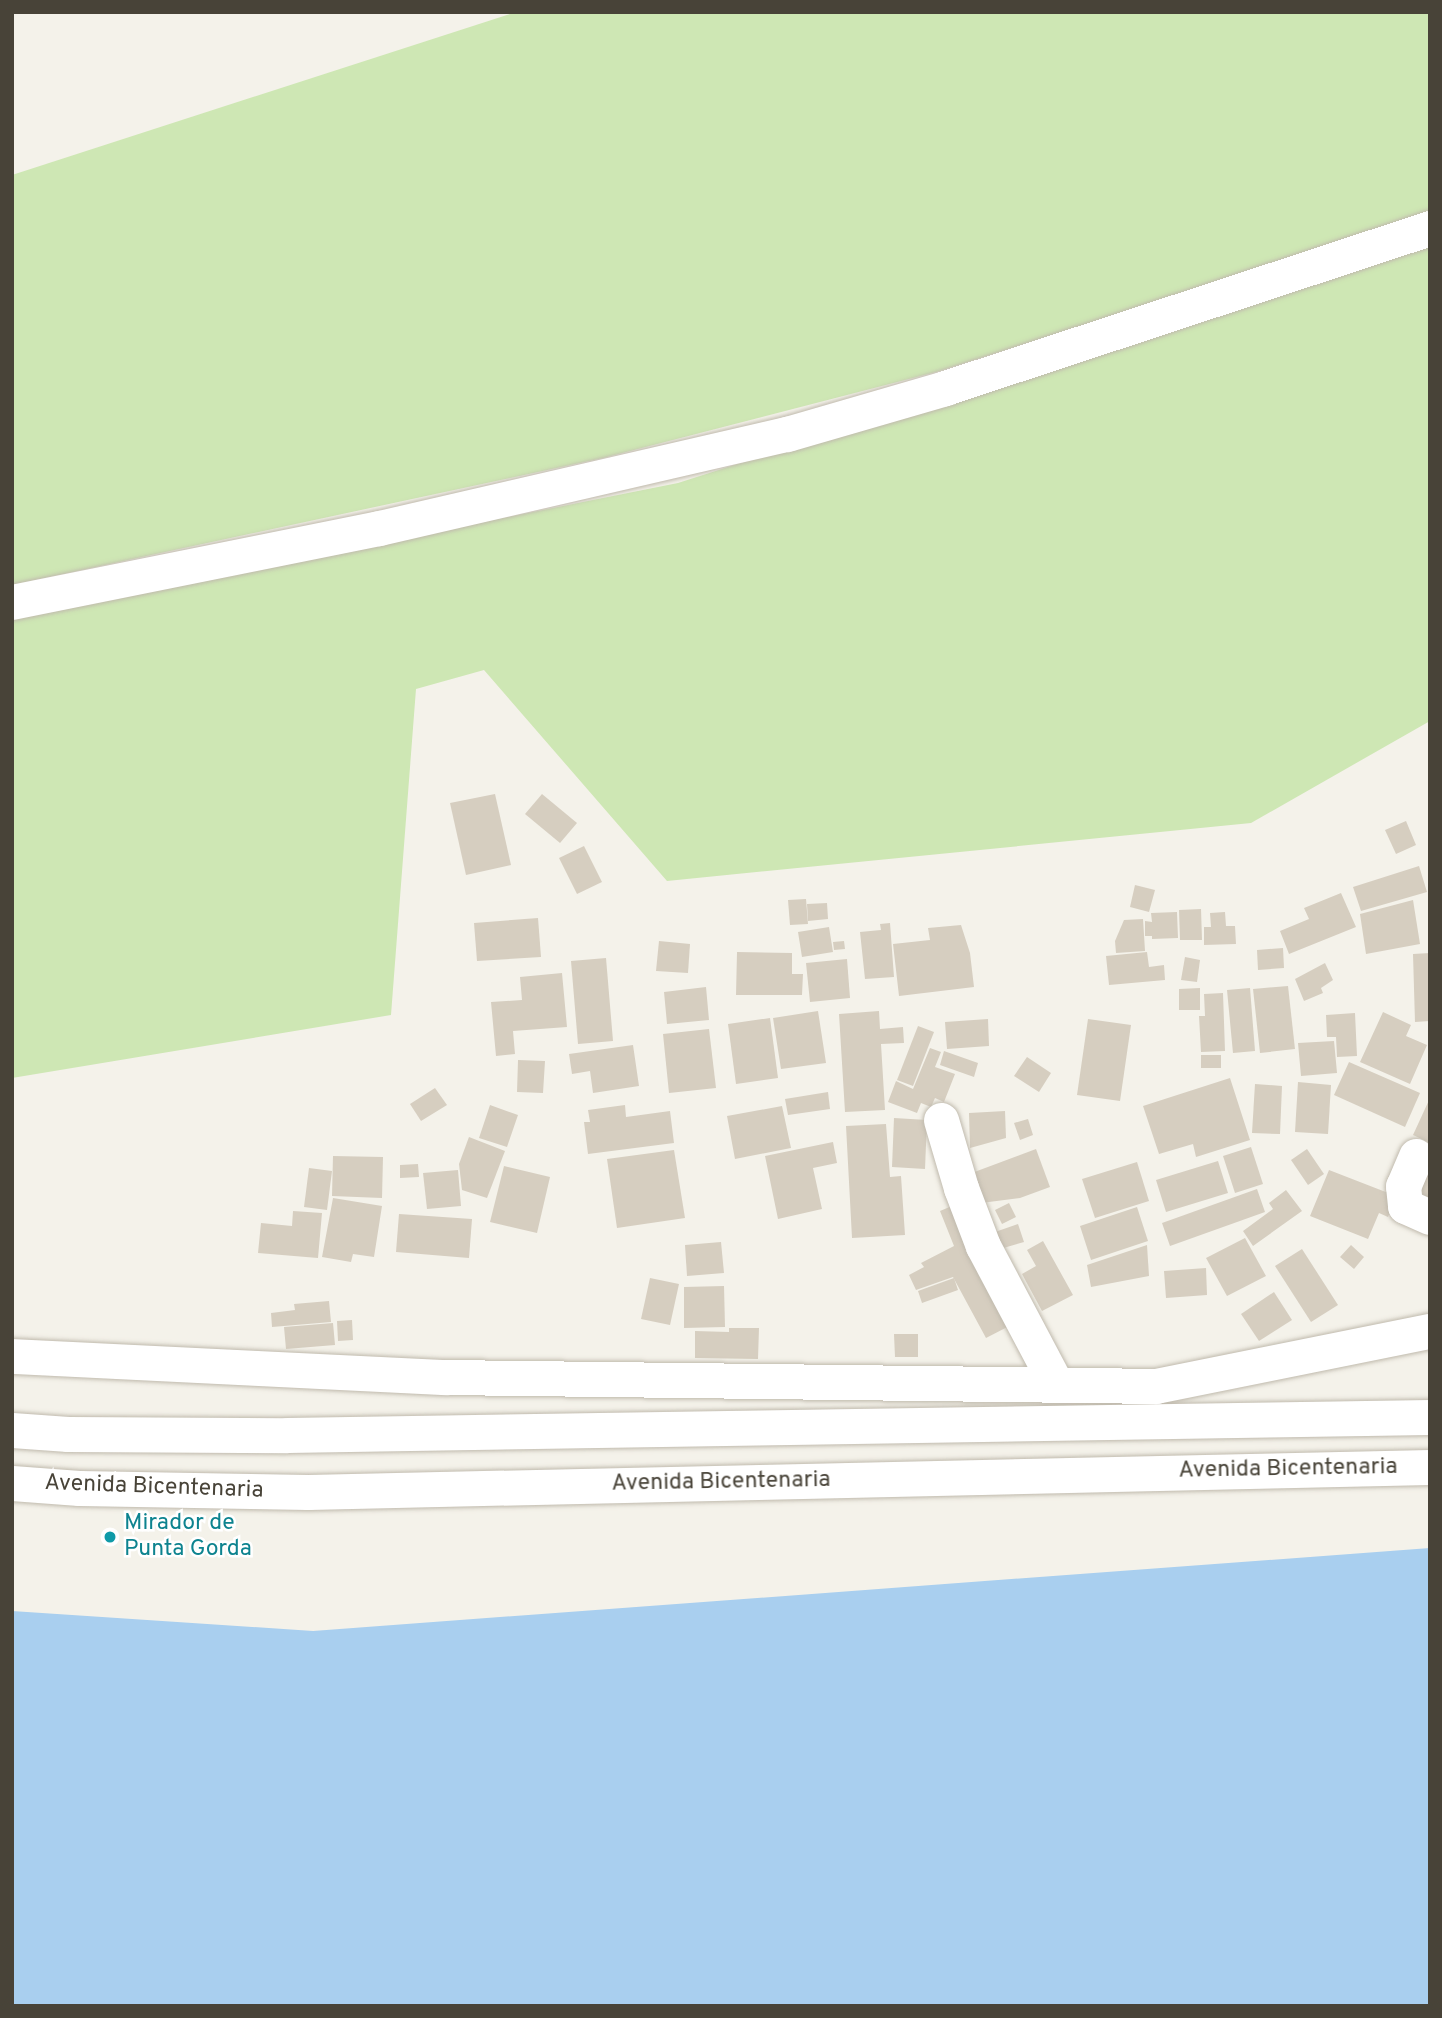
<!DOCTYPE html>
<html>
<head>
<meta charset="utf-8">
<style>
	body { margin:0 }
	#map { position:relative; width:1442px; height:2018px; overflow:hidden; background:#f4f2ea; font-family:Overpass,sans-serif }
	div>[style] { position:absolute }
	.green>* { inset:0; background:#cee7b4 }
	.water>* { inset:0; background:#a9cfef }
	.building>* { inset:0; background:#d6cec0 }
	.roads { filter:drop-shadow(0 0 2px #c0baad) drop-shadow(0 0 2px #c0baad) }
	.minor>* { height:35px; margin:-17.5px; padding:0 17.5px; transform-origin:17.5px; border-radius:17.5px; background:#fff }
	.dots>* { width:19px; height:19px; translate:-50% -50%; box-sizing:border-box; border:4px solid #fff; border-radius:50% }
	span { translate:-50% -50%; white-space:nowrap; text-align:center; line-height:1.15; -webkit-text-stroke:5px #fff; paint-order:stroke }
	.street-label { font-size:23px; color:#484338 }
	.culture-label { font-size:23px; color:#0d838f }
	.left { translate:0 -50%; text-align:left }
	.frame { position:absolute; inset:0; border:14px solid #484338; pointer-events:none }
</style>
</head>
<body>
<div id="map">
	<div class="green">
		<div style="clip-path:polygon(516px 12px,1430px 12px,1430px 215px,936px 372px,603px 458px,12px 585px,12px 175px)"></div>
		<div style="clip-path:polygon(1430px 242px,1430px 721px,1251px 823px,667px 881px,484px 670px,416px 689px,391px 1015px,12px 1078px,12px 616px,678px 483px)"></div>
	</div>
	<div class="water">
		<div style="clip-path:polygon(1430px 1548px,1430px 2006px,12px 2006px,12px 1611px,313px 1631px)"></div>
	</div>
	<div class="building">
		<div style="clip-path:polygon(495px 794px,511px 865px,466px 875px,450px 803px)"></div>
		<div style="clip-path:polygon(542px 794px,577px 823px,560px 843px,525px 814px)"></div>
		<div style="clip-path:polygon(1406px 821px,1416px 845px,1396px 854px,1385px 830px)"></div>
		<div style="clip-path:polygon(584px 846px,602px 882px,577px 894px,559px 858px)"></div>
		<div style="clip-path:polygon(1419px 866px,1427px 892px,1361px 911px,1353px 887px)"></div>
		<div style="clip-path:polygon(1135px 885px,1155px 890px,1149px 912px,1130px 907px)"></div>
		<div style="clip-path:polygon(1341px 893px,1356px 927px,1289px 954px,1280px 931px,1309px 919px,1304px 908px)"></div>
		<div style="clip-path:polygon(806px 899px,808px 924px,790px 925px,788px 900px)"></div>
		<div style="clip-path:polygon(1413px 900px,1420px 944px,1366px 954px,1360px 914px)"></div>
		<div style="clip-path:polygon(827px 903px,828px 919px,808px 921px,807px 904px)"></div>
		<div style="clip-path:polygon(1201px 909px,1202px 940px,1180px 940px,1179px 910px)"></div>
		<div style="clip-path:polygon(1177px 912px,1178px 938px,1152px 939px,1152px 936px,1145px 936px,1145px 921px,1152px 922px,1151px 913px)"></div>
		<div style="clip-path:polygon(1225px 912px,1226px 926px,1235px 926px,1236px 944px,1204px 945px,1204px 927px,1211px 927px,1210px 913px)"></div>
		<div style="clip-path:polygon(538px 918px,541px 957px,477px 961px,474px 923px)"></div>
		<div style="clip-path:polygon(1143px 919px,1145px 951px,1116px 953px,1115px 941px,1124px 920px)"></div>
		<div style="clip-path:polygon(890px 923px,894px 977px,865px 979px,860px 932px,881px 930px,880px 924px)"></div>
		<div style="clip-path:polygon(961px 925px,970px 953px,974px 987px,899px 996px,893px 944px,930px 940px,928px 928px)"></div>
		<div style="clip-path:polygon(829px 927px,833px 952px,802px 957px,798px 932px)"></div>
		<div style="clip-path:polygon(659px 941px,690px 944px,688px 973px,656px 971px)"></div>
		<div style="clip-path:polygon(844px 941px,845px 949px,834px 950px,833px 942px)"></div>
		<div style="clip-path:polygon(1283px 948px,1284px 968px,1258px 970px,1257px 950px)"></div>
		<div style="clip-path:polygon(737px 952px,792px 953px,792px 974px,803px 974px,802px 995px,736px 995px)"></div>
		<div style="clip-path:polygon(1147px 952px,1149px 967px,1164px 965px,1165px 980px,1109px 985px,1106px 956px)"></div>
		<div style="clip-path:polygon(1430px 953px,1430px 1021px,1415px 1022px,1413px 954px)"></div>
		<div style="clip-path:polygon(1185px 957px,1200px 960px,1197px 982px,1181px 980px)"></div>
		<div style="clip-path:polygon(606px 958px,613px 1041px,578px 1044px,571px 961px)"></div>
		<div style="clip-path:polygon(847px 959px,850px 998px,810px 1002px,806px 963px)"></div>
		<div style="clip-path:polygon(1325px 963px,1333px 980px,1321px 988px,1323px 993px,1304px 1001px,1295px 979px)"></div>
		<div style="clip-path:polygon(562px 973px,567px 1027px,513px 1031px,515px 1054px,496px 1056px,491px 1002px,522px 1000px,520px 977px)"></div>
		<div style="clip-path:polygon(1288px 986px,1295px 1049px,1260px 1053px,1253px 989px)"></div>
		<div style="clip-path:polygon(706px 987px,709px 1020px,667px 1024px,664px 992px)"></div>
		<div style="clip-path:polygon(1200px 988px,1200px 1010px,1179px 1010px,1179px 989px)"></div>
		<div style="clip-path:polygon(1250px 988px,1255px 1051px,1233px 1053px,1227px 990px)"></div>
		<div style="clip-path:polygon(1223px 993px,1225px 1051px,1201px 1052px,1199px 1016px,1205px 1016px,1204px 994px)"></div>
		<div style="clip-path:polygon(818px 1011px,826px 1063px,781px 1069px,773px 1018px)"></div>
		<div style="clip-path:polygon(879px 1011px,880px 1029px,903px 1027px,904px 1043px,881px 1044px,885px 1110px,845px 1112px,839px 1014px)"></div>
		<div style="clip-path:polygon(1383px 1012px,1411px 1025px,1406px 1036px,1427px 1045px,1410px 1084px,1360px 1062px)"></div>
		<div style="clip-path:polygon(1355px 1013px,1357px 1056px,1337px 1057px,1336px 1037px,1327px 1037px,1326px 1015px)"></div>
		<div style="clip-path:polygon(770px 1018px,778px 1078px,736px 1084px,728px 1024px)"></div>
		<div style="clip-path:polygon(988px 1019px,989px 1046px,947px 1049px,945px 1022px)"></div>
		<div style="clip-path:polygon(1088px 1019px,1131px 1025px,1120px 1101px,1077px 1095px)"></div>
		<div style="clip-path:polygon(918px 1026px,934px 1032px,913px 1086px,897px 1080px)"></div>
		<div style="clip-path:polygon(709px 1029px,716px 1088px,669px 1093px,663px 1034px)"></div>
		<div style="clip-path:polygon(1334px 1041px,1337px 1073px,1301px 1076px,1298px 1043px)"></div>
		<div style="clip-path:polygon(633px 1045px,639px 1086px,593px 1093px,590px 1071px,572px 1074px,569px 1054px)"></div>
		<div style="clip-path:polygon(930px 1048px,941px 1052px,935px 1067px,955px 1074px,944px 1102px,935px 1098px,931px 1107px,921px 1103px,917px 1113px,888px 1102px,896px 1081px,913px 1089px)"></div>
		<div style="clip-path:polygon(944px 1051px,978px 1063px,974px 1077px,940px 1065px)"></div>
		<div style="clip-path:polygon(1201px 1055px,1221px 1055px,1221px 1068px,1201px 1068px)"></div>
		<div style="clip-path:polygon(1027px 1057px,1051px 1073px,1039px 1092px,1014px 1076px)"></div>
		<div style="clip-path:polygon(518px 1060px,545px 1061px,543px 1093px,517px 1092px)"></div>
		<div style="clip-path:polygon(1349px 1062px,1420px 1093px,1405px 1127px,1334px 1095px)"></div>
		<div style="clip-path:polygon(1230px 1078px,1250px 1140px,1196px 1157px,1193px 1144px,1159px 1154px,1143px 1106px)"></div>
		<div style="clip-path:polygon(1298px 1082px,1331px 1085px,1328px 1134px,1295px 1132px)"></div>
		<div style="clip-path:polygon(1255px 1084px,1282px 1086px,1280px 1134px,1252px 1133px)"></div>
		<div style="clip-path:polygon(435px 1088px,447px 1105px,421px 1121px,410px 1104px)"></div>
		<div style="clip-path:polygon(828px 1092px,830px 1109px,788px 1115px,785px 1099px)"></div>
		<div style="clip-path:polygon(1430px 1098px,1430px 1143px,1413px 1135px)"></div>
		<div style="clip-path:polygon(490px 1105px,518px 1115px,507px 1147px,479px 1138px)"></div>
		<div style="clip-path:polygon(625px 1105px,626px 1117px,670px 1111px,674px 1143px,588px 1154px,584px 1122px,590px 1122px,588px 1110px)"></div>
		<div style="clip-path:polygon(782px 1106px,791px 1148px,735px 1159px,727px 1116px)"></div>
		<div style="clip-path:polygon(1005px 1111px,1006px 1138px,970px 1148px,969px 1113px)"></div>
		<div style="clip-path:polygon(894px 1118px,927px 1120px,925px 1169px,892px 1167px)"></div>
		<div style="clip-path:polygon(1028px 1119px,1033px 1135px,1020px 1140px,1014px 1123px)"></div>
		<div style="clip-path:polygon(886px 1124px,890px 1177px,901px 1176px,905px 1235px,852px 1238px,846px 1126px)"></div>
		<div style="clip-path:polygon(469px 1137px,505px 1151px,487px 1198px,462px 1190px,459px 1164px)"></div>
		<div style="clip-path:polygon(833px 1142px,837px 1163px,813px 1168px,822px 1209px,778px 1219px,765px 1156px)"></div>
		<div style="clip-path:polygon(1251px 1147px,1263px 1184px,1235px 1193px,1223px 1156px)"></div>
		<div style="clip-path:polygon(1036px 1149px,1050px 1187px,1020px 1198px,981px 1203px,969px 1174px)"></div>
		<div style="clip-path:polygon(1307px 1149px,1324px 1174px,1308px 1185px,1291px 1160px)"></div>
		<div style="clip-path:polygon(674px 1150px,685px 1218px,617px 1228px,607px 1159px)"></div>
		<div style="clip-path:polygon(333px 1156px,383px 1157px,382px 1198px,332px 1196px)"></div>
		<div style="clip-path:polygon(1218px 1161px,1228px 1193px,1166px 1212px,1156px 1180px)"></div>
		<div style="clip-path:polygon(1137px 1162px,1149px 1201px,1095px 1218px,1082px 1179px)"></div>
		<div style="clip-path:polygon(418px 1164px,419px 1177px,400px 1178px,400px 1165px)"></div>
		<div style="clip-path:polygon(504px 1166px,550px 1177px,537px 1233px,490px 1222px)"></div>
		<div style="clip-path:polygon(309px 1168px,332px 1171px,327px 1210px,304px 1207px)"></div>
		<div style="clip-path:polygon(458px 1170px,461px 1206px,427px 1209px,423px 1173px)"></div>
		<div style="clip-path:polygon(1329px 1170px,1396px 1196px,1388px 1217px,1379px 1213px,1368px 1239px,1310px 1216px)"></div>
		<div style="clip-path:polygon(1421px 1173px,1430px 1177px,1430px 1203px,1411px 1195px)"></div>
		<div style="clip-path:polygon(1257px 1189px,1265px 1212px,1170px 1246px,1162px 1223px)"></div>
		<div style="clip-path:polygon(1286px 1190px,1302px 1211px,1253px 1246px,1243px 1231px,1273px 1209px,1269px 1203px)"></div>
		<div style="clip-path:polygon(333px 1198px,382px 1206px,374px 1257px,353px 1254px,351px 1262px,322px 1257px)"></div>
		<div style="clip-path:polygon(959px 1203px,1017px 1322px,986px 1338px,953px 1277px,916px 1290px,909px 1275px,924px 1267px,921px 1263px,954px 1246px,940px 1211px)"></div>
		<div style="clip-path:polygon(1009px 1203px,1016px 1217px,1002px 1224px,995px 1210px)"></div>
		<div style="clip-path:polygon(1137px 1207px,1148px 1241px,1091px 1260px,1080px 1226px)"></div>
		<div style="clip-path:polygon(293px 1211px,322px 1213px,318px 1258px,258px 1253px,261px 1223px,292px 1226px)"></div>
		<div style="clip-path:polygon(399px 1214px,472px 1219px,469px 1258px,396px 1252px)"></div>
		<div style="clip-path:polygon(1018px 1224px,1024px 1242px,1000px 1249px,995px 1232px)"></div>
		<div style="clip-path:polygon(1245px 1238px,1266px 1276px,1227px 1296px,1206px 1258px)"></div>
		<div style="clip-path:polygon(1043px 1241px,1073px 1295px,1042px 1311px,1022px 1274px,1036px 1266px,1027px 1250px)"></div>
		<div style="clip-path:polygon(721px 1242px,724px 1273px,687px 1276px,685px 1245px)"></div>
		<div style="clip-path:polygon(1147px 1245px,1149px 1276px,1091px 1287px,1087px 1265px)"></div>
		<div style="clip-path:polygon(1351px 1245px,1364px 1257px,1354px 1269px,1340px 1257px)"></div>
		<div style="clip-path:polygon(1302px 1249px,1338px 1305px,1311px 1322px,1275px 1266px)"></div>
		<div style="clip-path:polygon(1206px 1268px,1207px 1295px,1166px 1298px,1164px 1271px)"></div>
		<div style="clip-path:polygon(650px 1278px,679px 1284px,670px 1325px,641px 1319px)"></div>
		<div style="clip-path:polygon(954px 1278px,958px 1290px,922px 1303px,918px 1291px)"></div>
		<div style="clip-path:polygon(724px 1286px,725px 1327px,684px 1328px,684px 1287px)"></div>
		<div style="clip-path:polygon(1274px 1292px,1292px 1320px,1259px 1341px,1241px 1314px)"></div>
		<div style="clip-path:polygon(329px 1301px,331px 1322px,272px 1327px,271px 1313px,295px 1310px,294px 1304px)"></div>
		<div style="clip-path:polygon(352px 1320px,353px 1340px,338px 1341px,337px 1321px)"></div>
		<div style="clip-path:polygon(333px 1323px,335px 1345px,286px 1349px,284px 1327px)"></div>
		<div style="clip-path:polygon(729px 1328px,759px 1328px,758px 1359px,695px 1358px,695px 1331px,729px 1332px)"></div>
		<div style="clip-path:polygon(894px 1334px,918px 1334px,918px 1357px,895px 1357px)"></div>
	</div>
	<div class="roads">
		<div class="minor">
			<div style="left:12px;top:602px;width:374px;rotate:-11.4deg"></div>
			<div style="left:379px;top:528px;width:419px;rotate:-13deg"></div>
			<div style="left:787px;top:434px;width:165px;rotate:-16.2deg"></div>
			<div style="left:945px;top:388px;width:511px;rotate:-18.26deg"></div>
			<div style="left:941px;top:1120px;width:71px;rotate:73.6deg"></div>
			<div style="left:961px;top:1188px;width:62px;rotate:69.2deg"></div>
			<div style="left:983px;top:1246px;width:156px;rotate:62.1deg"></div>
			<div style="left:1416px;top:1156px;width:33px;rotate:113deg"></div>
			<div style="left:1403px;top:1186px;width:20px;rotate:84deg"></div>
			<div style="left:1405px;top:1206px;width:27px;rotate:24deg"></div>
			<div style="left:12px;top:1356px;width:433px;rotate:2.8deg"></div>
			<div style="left:444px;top:1377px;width:712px;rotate:0.72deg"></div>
			<div style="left:1156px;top:1386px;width:279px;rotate:-11.4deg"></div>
			<div style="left:12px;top:1430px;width:56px;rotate:4.1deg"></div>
			<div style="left:68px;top:1434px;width:219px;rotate:0.3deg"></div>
			<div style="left:287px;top:1435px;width:1143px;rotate:-0.9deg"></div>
			<div style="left:12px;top:1483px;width:67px;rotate:4.3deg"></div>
			<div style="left:79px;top:1488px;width:229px;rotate:1deg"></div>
			<div style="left:308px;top:1492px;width:1122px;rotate:-1.28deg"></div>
		</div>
	</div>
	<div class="dots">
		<div style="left:110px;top:1537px;background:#0f9aa8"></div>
	</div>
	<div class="street-label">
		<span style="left:1288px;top:1470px;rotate:-1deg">Avenida Bicentenaria</span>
		<span style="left:721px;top:1483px;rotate:-1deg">Avenida Bicentenaria</span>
		<span style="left:154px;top:1488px;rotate:2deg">Avenida Bicentenaria</span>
	</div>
	<div class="culture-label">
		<span class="left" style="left:124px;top:1537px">Mirador de<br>Punta Gorda</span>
	</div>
	<div class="frame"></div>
</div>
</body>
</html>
